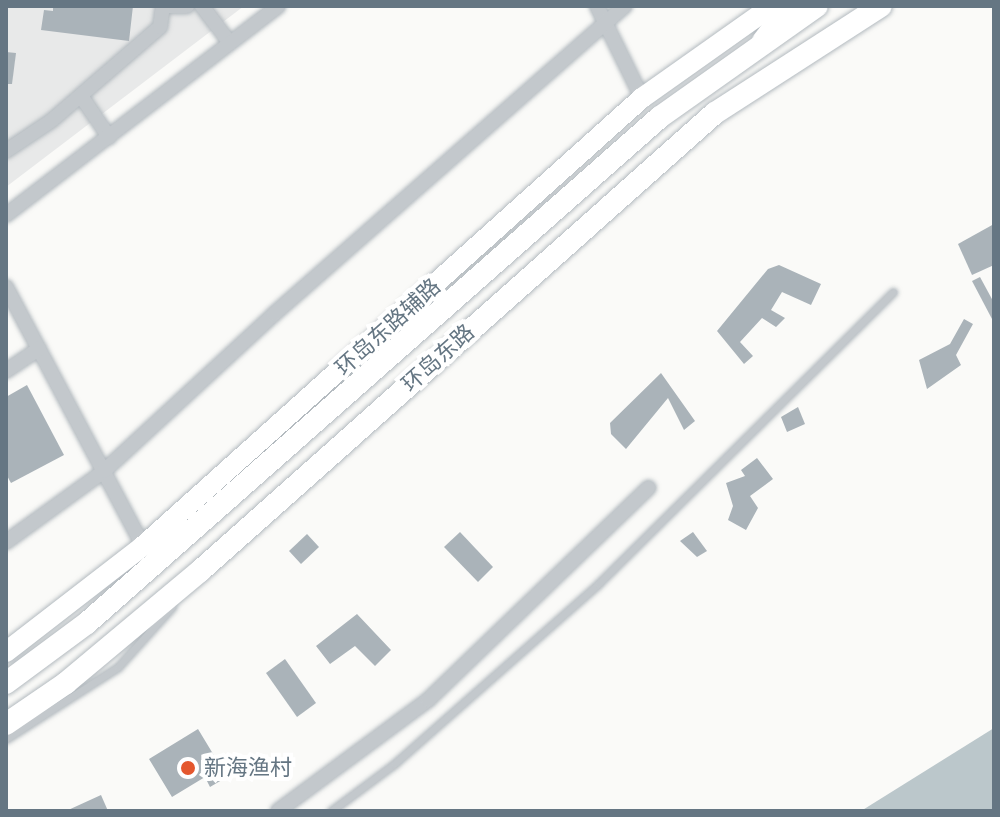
<!DOCTYPE html>
<html>
<head>
<meta charset="utf-8">
<style>
	body { margin:0 }
	#map { position:relative; width:1000px; height:817px; overflow:hidden; background:#fafaf8; font-family:Quicksand,"Noto Sans SC",sans-serif }
	div>[style] { position:absolute }
	.built>* { inset:0; background:#e8e9e9 }
	.water>* { inset:0; background:#bbc7cb }
	.building>* { inset:0; background:#aab3b9 }
	.roads { filter:drop-shadow(0 0 2px #b3babf) drop-shadow(0 0 2px #b3babf) }
	.lane>* { height:7px; margin:-3.5px; padding:0 3.5px; transform-origin:3.5px; border-radius:3.5px; background:#c3c8cc }
	.street>* { height:14px; margin:-7px; padding:0 7px; transform-origin:7px; border-radius:7px; background:#c3c8cc }
	.secondary>* { height:20px; margin:-10px; padding:0 10px; transform-origin:10px; border-radius:10px; background:#fff }
	.primary>* { height:22px; margin:-11px; padding:0 11px; transform-origin:11px; border-radius:11px; background:#fff }
	.dots>* { width:22px; height:22px; translate:-50% -50%; box-sizing:border-box; border:4px solid #fff; border-radius:50% }
	span { translate:-50% -50%; white-space:nowrap; text-align:center; line-height:1.15; -webkit-text-stroke:8px #fff; paint-order:stroke }
	.street-label { font-size:22px; color:#657683 }
	.poi-label { font-size:22px; color:#657683 }
	.left { translate:0 -50%; text-align:left }
	.frame { position:absolute; inset:0; border:8px solid #657683; pointer-events:none }
</style>
</head>
<body>
<div id="map">
	<div class="built">
		<div style="clip-path:polygon(6px 6px,244px 6px,6px 187px)"></div>
	</div>
	<div class="water">
		<div style="clip-path:polygon(994px 728px,994px 811px,861px 811px)"></div>
	</div>
	<div class="building">
		<div style="clip-path:polygon(53px 6px,133px 6px,129px 41px,41px 30px,44px 10px,53px 11px)"></div>
		<div style="clip-path:polygon(6px 52px,16px 53px,12px 84px,6px 84px)"></div>
		<div style="clip-path:polygon(994px 224px,994px 265px,972px 275px,958px 244px)"></div>
		<div style="clip-path:polygon(779px 265px,821px 284px,811px 305px,782px 292px,771px 310px,785px 318px,776px 327px,762px 318px,740px 342px,753px 356px,744px 364px,717px 331px,768px 269px)"></div>
		<div style="clip-path:polygon(980px 277px,993px 301px,992px 319px,972px 281px)"></div>
		<div style="clip-path:polygon(964px 319px,973px 324px,956px 355px,961px 365px,927px 389px,919px 360px,950px 344px)"></div>
		<div style="clip-path:polygon(661px 373px,695px 421px,684px 430px,668px 398px,626px 449px,611px 434px,610px 423px)"></div>
		<div style="clip-path:polygon(27px 385px,64px 455px,11px 483px,6px 474px,6px 397px)"></div>
		<div style="clip-path:polygon(798px 407px,805px 424px,787px 432px,781px 417px)"></div>
		<div style="clip-path:polygon(757px 458px,773px 479px,750px 496px,758px 508px,746px 530px,728px 520px,733px 506px,726px 483px,745px 476px,741px 470px)"></div>
		<div style="clip-path:polygon(460px 532px,493px 567px,478px 582px,444px 547px)"></div>
		<div style="clip-path:polygon(693px 532px,707px 551px,697px 557px,680px 541px)"></div>
		<div style="clip-path:polygon(307px 534px,319px 547px,301px 564px,289px 551px)"></div>
		<div style="clip-path:polygon(357px 614px,391px 650px,375px 666px,355px 646px,330px 664px,316px 646px)"></div>
		<div style="clip-path:polygon(285px 659px,316px 703px,297px 717px,266px 673px)"></div>
		<div style="clip-path:polygon(198px 729px,227px 777px,210px 787px,205px 777px,172px 797px,149px 759px)"></div>
		<div style="clip-path:polygon(101px 795px,108px 811px,66px 811px)"></div>
	</div>
	<div class="roads">
		<div class="lane">
			<div style="left:6px;top:739px;width:133px;rotate:-32.7deg"></div>
			<div style="left:118px;top:667px;width:81px;rotate:-48deg"></div>
			<div style="left:331px;top:811px;width:79px;rotate:-36.7deg"></div>
			<div style="left:394px;top:764px;width:272px;rotate:-41.4deg"></div>
			<div style="left:598px;top:584px;width:415px;rotate:-44.7deg"></div>
		</div>
		<div class="street">
			<div style="left:167px;top:6px;width:20px"></div>
			<div style="left:202px;top:6px;width:46px;rotate:52.9deg"></div>
			<div style="left:597px;top:6px;width:102px;rotate:63.9deg"></div>
			<div style="left:81px;top:96px;width:50px;rotate:55.7deg"></div>
			<div style="left:6px;top:151px;width:54px;rotate:-33.7deg"></div>
			<div style="left:51px;top:121px;width:144px;rotate:-40.8deg"></div>
			<div style="left:160px;top:27px;width:21px;rotate:-82deg"></div>
			<div style="left:6px;top:215px;width:343px;rotate:-37.5deg"></div>
			<div style="left:6px;top:287px;width:293px;rotate:62.1deg"></div>
			<div style="left:6px;top:371px;width:40px;rotate:-34deg"></div>
			<div style="left:6px;top:542px;width:121px;rotate:-35.9deg"></div>
			<div style="left:104px;top:471px;width:231px;rotate:-42.7deg"></div>
			<div style="left:274px;top:314px;width:467px;rotate:-41.3deg"></div>
			<div style="left:278px;top:811px;width:187px;rotate:-36.5deg"></div>
			<div style="left:428px;top:700px;width:306px;rotate:-43.9deg"></div>
		</div>
		<div class="secondary">
			<div style="left:762px;top:41px;width:44px;rotate:-52.4deg"></div>
			<div style="left:6px;top:652px;width:173px;rotate:-37.7deg"></div>
			<div style="left:143px;top:546px;width:671px;rotate:-41.92deg"></div>
			<div style="left:642px;top:98px;width:159px;rotate:-35.3deg"></div>
		</div>
		<div class="primary">
			<div style="left:6px;top:683px;width:101px;rotate:-36.5deg"></div>
			<div style="left:87px;top:623px;width:764px;rotate:-41.45deg"></div>
			<div style="left:660px;top:117px;width:192px;rotate:-35.3deg"></div>
			<div style="left:6px;top:724px;width:73px;rotate:-34.3deg"></div>
			<div style="left:66px;top:683px;width:175px;rotate:-39.9deg"></div>
			<div style="left:200px;top:571px;width:689px;rotate:-41.65deg"></div>
			<div style="left:715px;top:113px;width:197px;rotate:-32.8deg"></div>
		</div>
	</div>
	<div class="dots">
		<div style="left:188px;top:768px;background:#e4572e"></div>
	</div>
	<div class="street-label">
		<span style="left:388px;top:327px;rotate:-42deg">环岛东路辅路</span>
		<span style="left:438px;top:358px;rotate:-42deg">环岛东路</span>
	</div>
	<div class="poi-label">
		<span class="left" style="left:204px;top:768px">新海渔村</span>
	</div>
	<div class="frame"></div>
</div>
</body>
</html>
